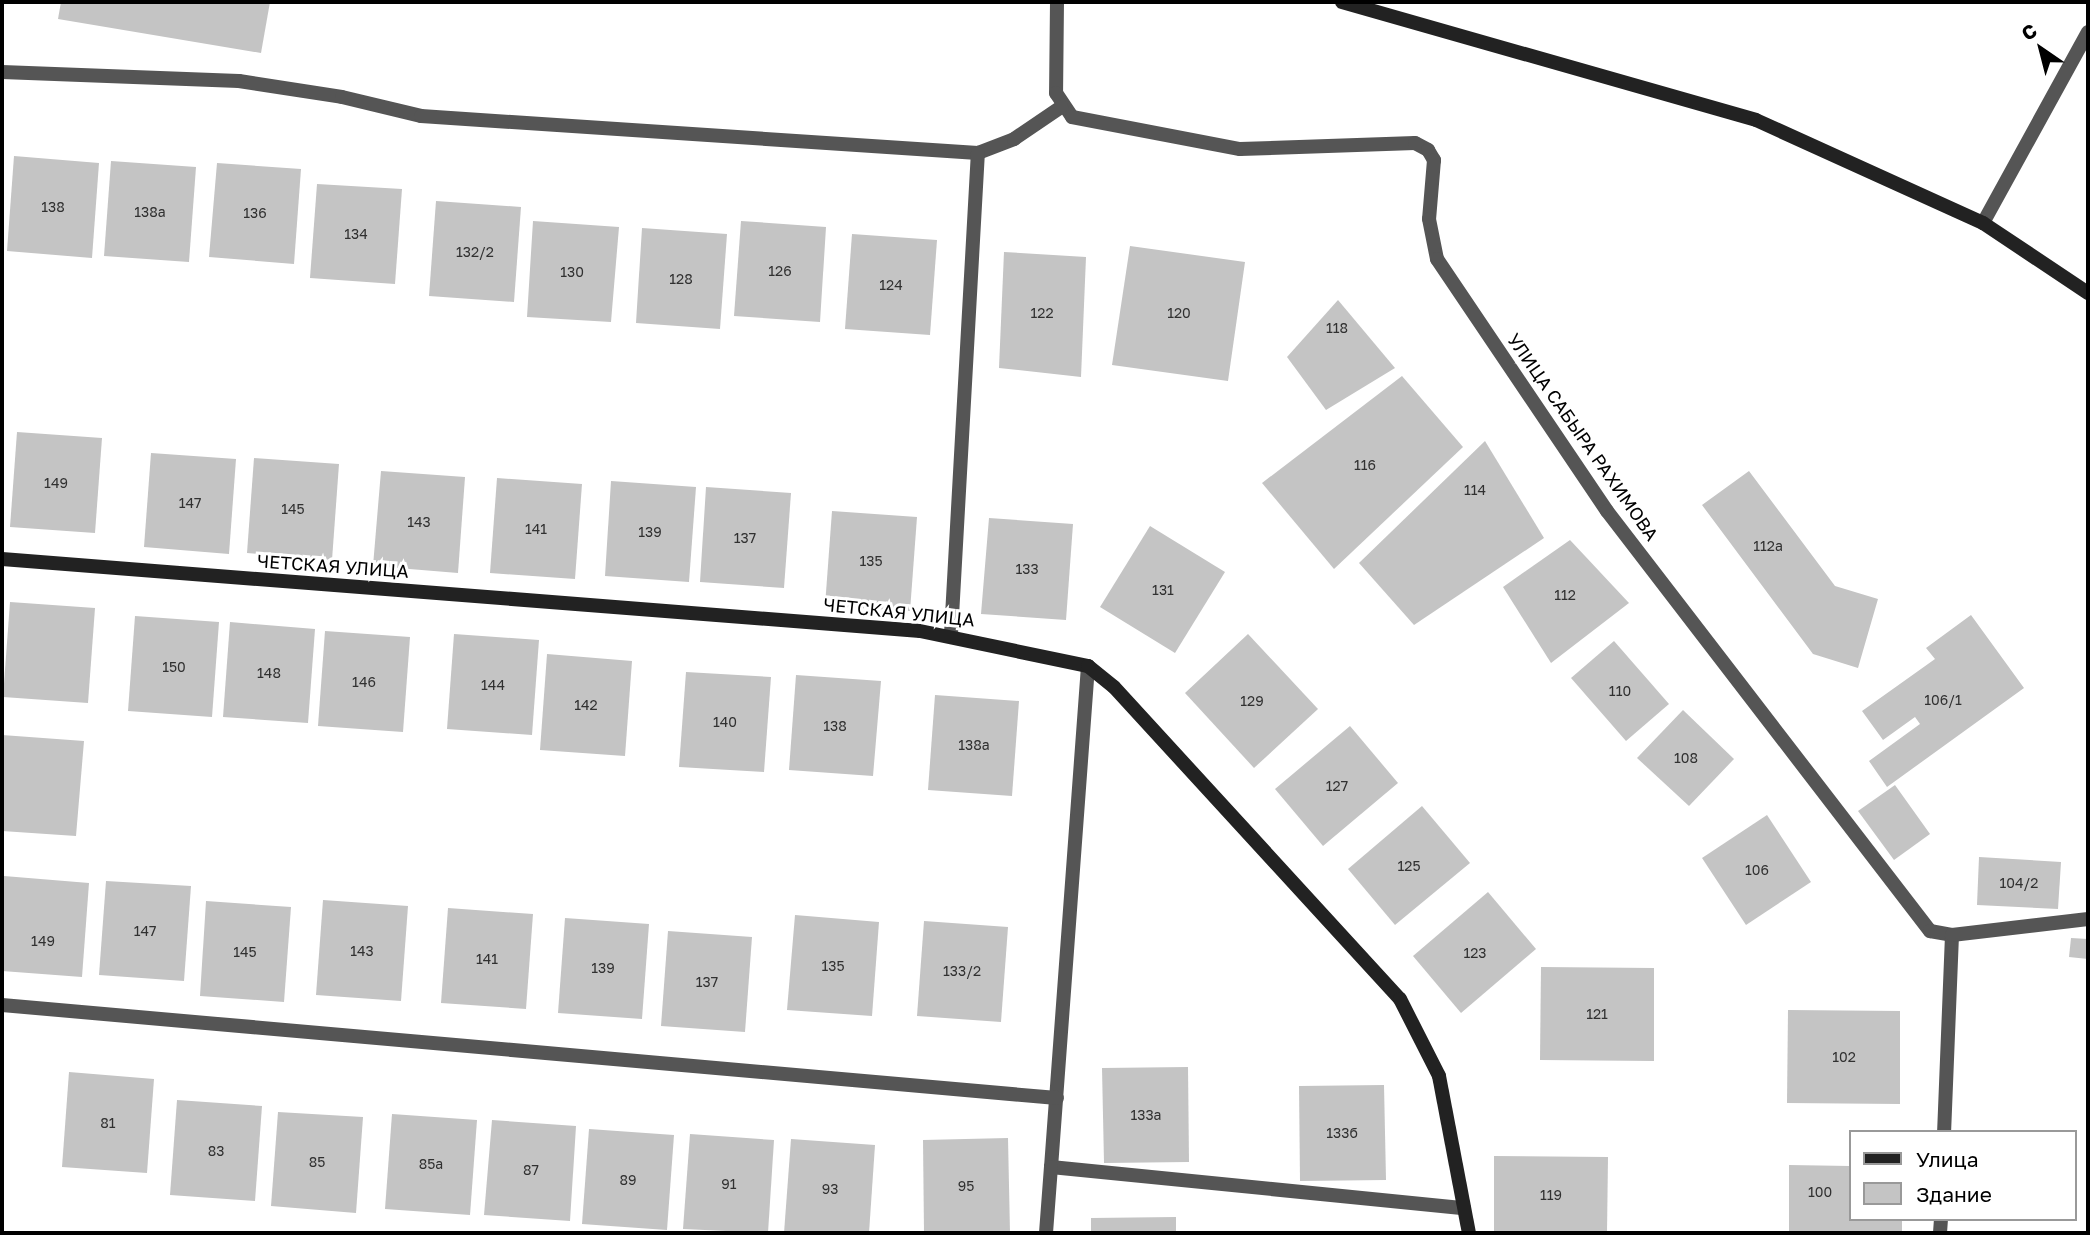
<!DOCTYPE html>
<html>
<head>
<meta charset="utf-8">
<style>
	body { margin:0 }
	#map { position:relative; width:2090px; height:1235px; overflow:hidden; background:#fff; font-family:"Golos Text",sans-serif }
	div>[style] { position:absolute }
	.building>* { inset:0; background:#c4c4c4 }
	.lane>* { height:14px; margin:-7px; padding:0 7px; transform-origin:7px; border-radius:7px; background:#555 }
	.street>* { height:14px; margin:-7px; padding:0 7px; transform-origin:7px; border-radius:7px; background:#555 }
	.secondary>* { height:14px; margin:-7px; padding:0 7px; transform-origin:7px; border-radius:7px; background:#222 }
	span { translate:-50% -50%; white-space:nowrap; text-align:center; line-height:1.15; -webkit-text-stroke:6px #fff; paint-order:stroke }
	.number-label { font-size:14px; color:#313131 }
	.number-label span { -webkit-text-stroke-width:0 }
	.street-label { font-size:18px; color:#000 }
	.frame { position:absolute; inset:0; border:4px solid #000; pointer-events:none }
	.legend { position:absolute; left:1849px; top:1130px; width:228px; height:91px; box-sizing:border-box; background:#fff; border:2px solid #999; margin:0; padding:9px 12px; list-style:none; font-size:21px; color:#000 }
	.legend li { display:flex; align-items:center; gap:14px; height:35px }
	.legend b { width:35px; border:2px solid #999 }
	.north { position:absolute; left:2006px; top:14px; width:70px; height:70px; -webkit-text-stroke:5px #fff; paint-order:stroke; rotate:325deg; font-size:19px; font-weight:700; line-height:28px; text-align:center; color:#000 }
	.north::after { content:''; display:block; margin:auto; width:24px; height:32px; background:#000; clip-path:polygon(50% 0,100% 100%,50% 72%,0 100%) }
</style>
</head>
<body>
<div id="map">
	<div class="building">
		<div style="clip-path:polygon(61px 2px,270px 2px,261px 53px,58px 19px)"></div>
		<div style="clip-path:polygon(14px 156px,99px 163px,92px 258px,7px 251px)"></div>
		<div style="clip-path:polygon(111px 161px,196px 167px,189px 262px,104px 256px)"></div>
		<div style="clip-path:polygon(217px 163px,301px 169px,294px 264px,209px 257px)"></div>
		<div style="clip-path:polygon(317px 184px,402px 189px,395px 284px,310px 278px)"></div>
		<div style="clip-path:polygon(436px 201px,521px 207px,514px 302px,429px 296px)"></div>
		<div style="clip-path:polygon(533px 221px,619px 227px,611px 322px,527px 317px)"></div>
		<div style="clip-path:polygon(741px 221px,826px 227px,820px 322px,734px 316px)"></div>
		<div style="clip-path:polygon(642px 228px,727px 234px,720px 329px,636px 323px)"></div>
		<div style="clip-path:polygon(852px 234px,937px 240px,930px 335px,845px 329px)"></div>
		<div style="clip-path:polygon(1130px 246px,1245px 262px,1228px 381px,1112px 365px)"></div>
		<div style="clip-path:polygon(1004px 252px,1086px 257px,1081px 377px,999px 368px)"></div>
		<div style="clip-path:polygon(1338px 300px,1395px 368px,1326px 410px,1287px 357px)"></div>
		<div style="clip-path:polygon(1402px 376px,1463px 447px,1334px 569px,1262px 483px)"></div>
		<div style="clip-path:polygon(17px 432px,102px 438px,95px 533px,10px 527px)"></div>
		<div style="clip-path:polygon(1485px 441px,1544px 538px,1414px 625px,1359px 563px)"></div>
		<div style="clip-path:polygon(151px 453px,236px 459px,229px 554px,144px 547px)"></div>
		<div style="clip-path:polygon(254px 458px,339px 464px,332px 560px,247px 553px)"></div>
		<div style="clip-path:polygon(381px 471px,465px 477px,458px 573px,373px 566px)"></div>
		<div style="clip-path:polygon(1749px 471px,1835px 586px,1878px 599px,1858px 668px,1813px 654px,1702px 505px)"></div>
		<div style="clip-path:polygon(497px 478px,582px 484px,575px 579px,490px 573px)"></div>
		<div style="clip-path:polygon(611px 481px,696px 487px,689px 582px,605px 576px)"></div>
		<div style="clip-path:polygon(706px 487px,791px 493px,784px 588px,700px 582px)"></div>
		<div style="clip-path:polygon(832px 511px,917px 517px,910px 611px,825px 606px)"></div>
		<div style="clip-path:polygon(989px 518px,1073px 524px,1066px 620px,981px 614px)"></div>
		<div style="clip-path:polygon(1150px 526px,1225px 572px,1175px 653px,1100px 607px)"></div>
		<div style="clip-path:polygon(1570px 540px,1629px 603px,1551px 663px,1503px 587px)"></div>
		<div style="clip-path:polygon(10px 602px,95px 608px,88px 703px,3px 697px)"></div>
		<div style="clip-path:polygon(1971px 615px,2024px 688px,1887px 787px,1869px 761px,1920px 724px,1915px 717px,1883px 740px,1862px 711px,1935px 659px,1926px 648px)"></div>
		<div style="clip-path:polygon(135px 616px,219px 622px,212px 717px,128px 711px)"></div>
		<div style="clip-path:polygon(230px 622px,315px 629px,308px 723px,223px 717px)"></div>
		<div style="clip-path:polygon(325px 631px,410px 637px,403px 732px,318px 726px)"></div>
		<div style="clip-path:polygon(454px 634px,539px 640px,532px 735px,447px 729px)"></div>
		<div style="clip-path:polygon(1248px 634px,1318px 709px,1254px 768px,1185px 693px)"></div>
		<div style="clip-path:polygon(1614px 641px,1669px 704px,1626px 741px,1571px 678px)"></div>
		<div style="clip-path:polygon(547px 654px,632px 661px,625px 756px,540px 750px)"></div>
		<div style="clip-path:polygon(686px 672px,771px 677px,764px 772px,679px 767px)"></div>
		<div style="clip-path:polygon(796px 675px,881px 681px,873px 776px,789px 770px)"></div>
		<div style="clip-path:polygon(935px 695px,1019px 701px,1012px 796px,928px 790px)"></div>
		<div style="clip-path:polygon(1683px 710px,1734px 759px,1689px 806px,1637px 758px)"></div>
		<div style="clip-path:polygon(1350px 726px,1398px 783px,1323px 846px,1275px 789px)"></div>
		<div style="clip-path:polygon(2px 735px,84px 741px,76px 836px,2px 831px)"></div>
		<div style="clip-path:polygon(1895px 785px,1930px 834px,1894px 860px,1858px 811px)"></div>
		<div style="clip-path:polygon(1422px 806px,1470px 863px,1395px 925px,1348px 869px)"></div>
		<div style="clip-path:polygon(1767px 815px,1811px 882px,1746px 925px,1702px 858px)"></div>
		<div style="clip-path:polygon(1979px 857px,2061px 862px,2058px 909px,1977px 905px)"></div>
		<div style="clip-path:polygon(4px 876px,89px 883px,82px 977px,2px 971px)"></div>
		<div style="clip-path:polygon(106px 881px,191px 886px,184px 981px,99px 975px)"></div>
		<div style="clip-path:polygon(1488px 892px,1536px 949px,1461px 1013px,1413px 956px)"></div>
		<div style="clip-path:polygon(323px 900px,408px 906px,401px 1001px,316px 995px)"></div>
		<div style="clip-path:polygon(206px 901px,291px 907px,284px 1002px,200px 996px)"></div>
		<div style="clip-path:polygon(448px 908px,533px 914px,526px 1009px,441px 1003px)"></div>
		<div style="clip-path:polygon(795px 915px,879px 922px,872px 1016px,787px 1010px)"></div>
		<div style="clip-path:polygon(565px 918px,649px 924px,642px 1019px,558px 1013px)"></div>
		<div style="clip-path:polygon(924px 921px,1008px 927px,1001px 1022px,917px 1016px)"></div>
		<div style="clip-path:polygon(668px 931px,752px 937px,745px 1032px,661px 1026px)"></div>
		<div style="clip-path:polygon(2071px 938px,2088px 939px,2088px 959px,2069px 957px)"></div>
		<div style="clip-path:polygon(1541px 967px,1654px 968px,1654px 1061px,1540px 1060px)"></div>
		<div style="clip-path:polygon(1788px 1010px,1900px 1011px,1900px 1104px,1787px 1103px)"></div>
		<div style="clip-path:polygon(1188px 1067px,1189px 1162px,1104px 1163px,1102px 1068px)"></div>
		<div style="clip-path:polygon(69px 1072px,154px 1079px,147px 1173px,62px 1167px)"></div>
		<div style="clip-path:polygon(1384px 1085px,1386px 1180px,1300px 1181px,1299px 1086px)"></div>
		<div style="clip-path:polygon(177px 1100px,262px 1106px,255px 1201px,170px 1195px)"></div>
		<div style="clip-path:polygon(278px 1112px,363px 1117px,356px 1213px,271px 1206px)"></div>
		<div style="clip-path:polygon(392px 1114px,477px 1120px,470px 1215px,385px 1209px)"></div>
		<div style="clip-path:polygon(492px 1120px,576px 1126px,570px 1221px,484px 1215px)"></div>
		<div style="clip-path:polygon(589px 1129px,674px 1135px,667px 1230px,582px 1224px)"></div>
		<div style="clip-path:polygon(690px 1134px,774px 1140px,768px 1233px,683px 1229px)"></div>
		<div style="clip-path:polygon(1008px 1138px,1010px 1233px,924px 1233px,923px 1140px)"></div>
		<div style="clip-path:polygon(791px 1139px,875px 1145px,869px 1233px,784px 1233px)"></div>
		<div style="clip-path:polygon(1494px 1156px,1608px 1157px,1607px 1233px,1494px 1233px)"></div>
		<div style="clip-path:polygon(1789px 1165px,1850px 1166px,1850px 1219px,1902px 1219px,1902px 1233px,1789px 1233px)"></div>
		<div style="clip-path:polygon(1176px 1217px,1176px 1233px,1091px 1233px,1091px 1218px)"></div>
	</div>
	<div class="lane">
		<div style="left:1983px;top:223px;width:218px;rotate:-61.2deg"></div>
	</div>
	<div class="street">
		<div style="left:1057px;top:2px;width:91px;rotate:90.6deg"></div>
		<div style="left:1056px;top:93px;width:29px;rotate:56deg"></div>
		<div style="left:1072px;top:117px;width:171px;rotate:10.8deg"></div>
		<div style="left:1240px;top:149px;width:175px;rotate:-2deg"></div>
		<div style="left:1415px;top:143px;width:15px;rotate:28deg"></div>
		<div style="left:1428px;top:150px;width:12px;rotate:59deg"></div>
		<div style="left:1434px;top:160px;width:59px;rotate:94.8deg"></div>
		<div style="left:1429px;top:219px;width:41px;rotate:78.7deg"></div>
		<div style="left:1437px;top:259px;width:304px;rotate:56deg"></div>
		<div style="left:1607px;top:511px;width:530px;rotate:52.44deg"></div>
		<div style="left:1930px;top:931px;width:22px;rotate:10deg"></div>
		<div style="left:1952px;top:935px;width:197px;rotate:92.3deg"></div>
		<div style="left:2px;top:72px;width:237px;rotate:2.2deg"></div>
		<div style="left:239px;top:81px;width:104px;rotate:8.8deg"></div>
		<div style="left:342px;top:97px;width:81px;rotate:13.5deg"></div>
		<div style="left:421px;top:116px;width:558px;rotate:3.8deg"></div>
		<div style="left:978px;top:153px;width:39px;rotate:-21deg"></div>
		<div style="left:1014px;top:139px;width:57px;rotate:-34.2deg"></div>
		<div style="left:951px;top:634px;width:482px;rotate:-86.8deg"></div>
		<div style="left:1088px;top:666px;width:502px;rotate:94.22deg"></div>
		<div style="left:1051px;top:1167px;width:415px;rotate:5.7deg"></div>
		<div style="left:1952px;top:935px;width:137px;rotate:-6.7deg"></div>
		<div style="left:2px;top:1005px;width:1059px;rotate:5.04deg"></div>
		<div style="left:1046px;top:1233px;width:66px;rotate:-85.7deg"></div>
		<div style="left:1940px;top:1233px;width:14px;rotate:-86deg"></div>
	</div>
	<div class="secondary">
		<div style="left:1342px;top:2px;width:430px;rotate:15.9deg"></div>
		<div style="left:1756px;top:120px;width:249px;rotate:24.4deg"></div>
		<div style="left:1983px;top:223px;width:126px;rotate:33.7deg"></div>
		<div style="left:2px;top:559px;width:921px;rotate:4.48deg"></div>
		<div style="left:920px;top:631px;width:172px;rotate:11.8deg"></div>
		<div style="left:1088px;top:666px;width:33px;rotate:39deg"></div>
		<div style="left:1114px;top:687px;width:423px;rotate:47.5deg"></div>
		<div style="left:1400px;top:999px;width:86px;rotate:63.1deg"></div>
		<div style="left:1439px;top:1076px;width:160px;rotate:79.2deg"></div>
	</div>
	<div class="number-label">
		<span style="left:53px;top:207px">138</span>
		<span style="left:150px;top:212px">138а</span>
		<span style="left:255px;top:213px">136</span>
		<span style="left:356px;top:234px">134</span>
		<span style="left:475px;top:252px">132/2</span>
		<span style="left:780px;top:271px">126</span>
		<span style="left:572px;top:272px">130</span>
		<span style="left:681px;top:279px">128</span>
		<span style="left:891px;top:285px">124</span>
		<span style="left:1042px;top:313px">122</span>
		<span style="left:1179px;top:313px">120</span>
		<span style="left:1337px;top:328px">118</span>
		<span style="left:1365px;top:465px">116</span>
		<span style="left:56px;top:483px">149</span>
		<span style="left:1475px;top:490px">114</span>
		<span style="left:190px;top:503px">147</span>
		<span style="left:293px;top:509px">145</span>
		<span style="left:419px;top:522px">143</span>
		<span style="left:536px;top:529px">141</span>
		<span style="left:650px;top:532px">139</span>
		<span style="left:745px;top:538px">137</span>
		<span style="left:1768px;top:546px">112а</span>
		<span style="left:871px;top:561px">135</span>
		<span style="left:1027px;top:569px">133</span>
		<span style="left:1163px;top:590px">131</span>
		<span style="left:1565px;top:595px">112</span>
		<span style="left:174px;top:667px">150</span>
		<span style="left:269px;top:673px">148</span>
		<span style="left:364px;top:682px">146</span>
		<span style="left:493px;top:685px">144</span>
		<span style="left:1620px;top:691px">110</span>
		<span style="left:1943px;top:700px">106/1</span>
		<span style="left:1252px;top:701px">129</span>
		<span style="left:586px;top:705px">142</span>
		<span style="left:725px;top:722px">140</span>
		<span style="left:835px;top:726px">138</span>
		<span style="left:974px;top:745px">138а</span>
		<span style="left:1686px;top:758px">108</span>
		<span style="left:1337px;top:786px">127</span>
		<span style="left:1409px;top:866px">125</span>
		<span style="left:1757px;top:870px">106</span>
		<span style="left:2019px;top:883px">104/2</span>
		<span style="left:145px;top:931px">147</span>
		<span style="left:43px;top:941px">149</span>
		<span style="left:362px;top:951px">143</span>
		<span style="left:245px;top:952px">145</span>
		<span style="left:1475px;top:953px">123</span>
		<span style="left:487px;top:959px">141</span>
		<span style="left:833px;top:966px">135</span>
		<span style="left:603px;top:968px">139</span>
		<span style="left:962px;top:971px">133/2</span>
		<span style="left:707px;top:982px">137</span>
		<span style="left:1597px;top:1014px">121</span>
		<span style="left:1844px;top:1057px">102</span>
		<span style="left:1146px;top:1115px">133а</span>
		<span style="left:108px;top:1123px">81</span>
		<span style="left:1342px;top:1133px">133б</span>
		<span style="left:216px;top:1151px">83</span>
		<span style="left:317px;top:1162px">85</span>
		<span style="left:431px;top:1164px">85а</span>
		<span style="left:531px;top:1170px">87</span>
		<span style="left:628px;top:1180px">89</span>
		<span style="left:729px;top:1184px">91</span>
		<span style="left:966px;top:1186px">95</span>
		<span style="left:830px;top:1189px">93</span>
		<span style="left:1820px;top:1192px">100</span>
		<span style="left:1551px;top:1195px">119</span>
	</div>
	<div class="street-label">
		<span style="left:1583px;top:437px;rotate:55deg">УЛИЦА САБЫРА РАХИМОВА</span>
		<span style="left:333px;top:566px;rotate:4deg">ЧЕТСКАЯ УЛИЦА</span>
		<span style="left:899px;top:612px;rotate:6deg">ЧЕТСКАЯ УЛИЦА</span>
	</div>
	<div class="frame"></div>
	<ul class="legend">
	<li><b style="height:9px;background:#222"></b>Улица</li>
	<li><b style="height:19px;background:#c4c4c4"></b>Здание</li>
	</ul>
	<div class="north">С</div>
</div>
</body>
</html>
